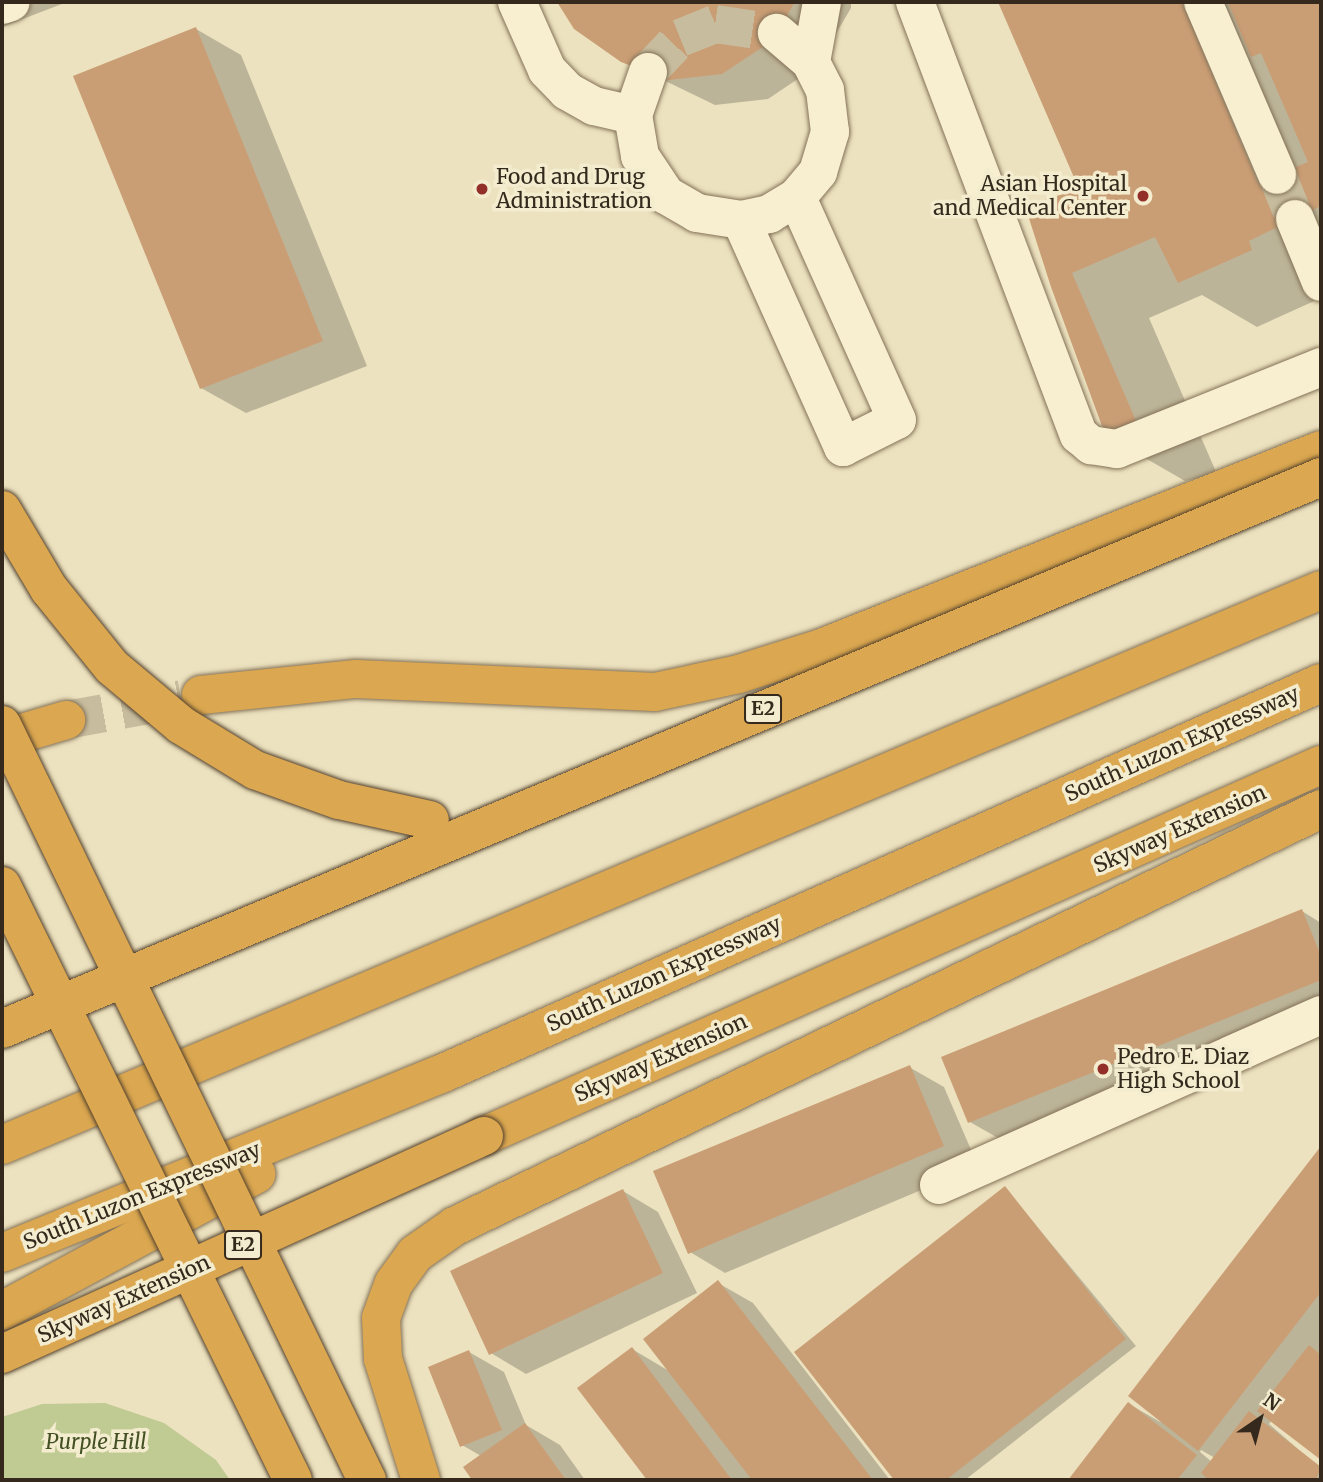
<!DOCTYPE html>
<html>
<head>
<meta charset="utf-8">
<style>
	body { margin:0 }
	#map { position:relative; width:1323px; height:1482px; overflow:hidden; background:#ece2bf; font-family:Merriweather,serif }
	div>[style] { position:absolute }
	.green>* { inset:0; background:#c0ca93 }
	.shadow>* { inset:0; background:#0003 }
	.building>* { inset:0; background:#ca9e75 }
	.minor-tunnel>* { height:38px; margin-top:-19px; transform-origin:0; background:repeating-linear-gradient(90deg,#c7bd9e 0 38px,transparent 0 57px) }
	.highway-tunnel>* { height:38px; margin-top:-19px; transform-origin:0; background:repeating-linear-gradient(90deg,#c7bd9e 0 38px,transparent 0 57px) }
	.roads { filter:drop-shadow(0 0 2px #847258) drop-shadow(0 0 2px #847258) }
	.minor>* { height:38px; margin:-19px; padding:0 19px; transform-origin:19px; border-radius:19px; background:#f8efd1 }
	.highway>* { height:38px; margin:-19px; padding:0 19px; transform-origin:19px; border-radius:19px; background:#dba750 }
	.bridges { filter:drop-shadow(0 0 2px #52402c) drop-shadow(0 0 2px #52402c) }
	.highway-bridge>* { height:38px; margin:-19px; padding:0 19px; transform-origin:19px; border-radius:19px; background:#dba750 }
	.dots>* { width:19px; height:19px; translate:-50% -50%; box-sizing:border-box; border:4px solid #f4ecce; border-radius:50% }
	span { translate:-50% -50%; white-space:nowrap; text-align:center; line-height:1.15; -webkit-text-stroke:7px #f4ecce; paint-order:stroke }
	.shield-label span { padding:2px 5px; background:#f4ecce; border:2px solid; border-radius:5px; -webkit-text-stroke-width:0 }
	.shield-label { font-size:19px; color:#34291c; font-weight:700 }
	.poi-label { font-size:21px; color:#34291c }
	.left { translate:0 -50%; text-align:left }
	.right { translate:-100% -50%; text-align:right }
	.street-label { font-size:21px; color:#34291c }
	.park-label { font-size:21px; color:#425023; font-style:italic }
	.frame { position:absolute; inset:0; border:4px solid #34291c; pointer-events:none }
	.north { position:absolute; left:1225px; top:1384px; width:70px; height:70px; -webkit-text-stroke:5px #f4ecce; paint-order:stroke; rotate:35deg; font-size:19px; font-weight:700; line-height:28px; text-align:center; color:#34291c }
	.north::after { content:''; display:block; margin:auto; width:24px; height:32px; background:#34291c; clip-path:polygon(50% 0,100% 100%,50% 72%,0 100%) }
</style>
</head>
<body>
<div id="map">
	<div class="green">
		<div style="clip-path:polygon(105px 1403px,164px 1423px,216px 1460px,230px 1480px,2px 1480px,2px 1417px,42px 1404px)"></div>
	</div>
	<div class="shadow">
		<div style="clip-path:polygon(2px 2px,67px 2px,2px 27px)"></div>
		<div style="clip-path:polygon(559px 2px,851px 2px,851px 8px,817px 66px,768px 99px,715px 105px,622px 60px,575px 28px)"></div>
		<div style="clip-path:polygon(1000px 2px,1321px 2px,1321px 298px,1257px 327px,1202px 295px,1149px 318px,1217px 474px,1185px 481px,1107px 436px,1027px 207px,1082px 190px)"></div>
		<div style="clip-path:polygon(196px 29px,241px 55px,367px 366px,246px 413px,201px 388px)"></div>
		<div style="clip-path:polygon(1302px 911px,1321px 923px,1321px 1013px,1005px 1142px,970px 1122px)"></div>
		<div style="clip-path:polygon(909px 1067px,944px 1087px,978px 1166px,725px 1273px,690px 1252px)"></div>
		<div style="clip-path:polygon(evenodd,1321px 1149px,1321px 1458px,1272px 1420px,1269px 1424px,1321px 1469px,1321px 1480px,1070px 1480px,1129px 1404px,1162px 1423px,1130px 1395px,1321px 1149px,1201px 1450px,1215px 1458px,1212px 1462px,1200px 1452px,1201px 1450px)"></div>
		<div style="clip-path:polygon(1005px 1188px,1136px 1346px,965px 1480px,897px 1480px,796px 1352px)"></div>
		<div style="clip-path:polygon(623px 1191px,658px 1212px,697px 1293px,526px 1374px,491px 1353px)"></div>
		<div style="clip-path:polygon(718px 1283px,753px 1303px,890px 1480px,649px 1480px,580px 1388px,632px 1349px,669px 1371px)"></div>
		<div style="clip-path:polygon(469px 1352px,504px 1372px,526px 1425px,560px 1445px,585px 1480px,474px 1480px,465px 1467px,481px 1456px,462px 1445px)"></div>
	</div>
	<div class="building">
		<div style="clip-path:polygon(557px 2px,795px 2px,772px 41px,722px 74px,669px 80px,621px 62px,574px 29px)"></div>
		<div style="clip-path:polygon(998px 2px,1182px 2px,1258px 183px,1308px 162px,1261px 53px,1251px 57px,1228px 2px,1321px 2px,1321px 206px,1249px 241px,1252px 250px,1178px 283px,1155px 237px,1072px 273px,1140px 430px,1106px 437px,1051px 287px,1025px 206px,1079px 189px)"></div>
		<div style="clip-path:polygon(196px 27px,323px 341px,200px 389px,73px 76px)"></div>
		<div style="clip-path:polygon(1302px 909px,1321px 956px,1321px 980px,968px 1123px,941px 1057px)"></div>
		<div style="clip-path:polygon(910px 1065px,944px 1146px,688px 1254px,653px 1171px)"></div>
		<div style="clip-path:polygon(1321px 1146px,1321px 1292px,1198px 1451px,1128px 1396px)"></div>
		<div style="clip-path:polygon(1005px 1186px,1126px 1339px,946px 1480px,894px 1480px,794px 1352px)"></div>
		<div style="clip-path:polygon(623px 1189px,663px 1273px,489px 1355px,450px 1271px)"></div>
		<div style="clip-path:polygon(718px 1280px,873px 1480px,752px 1480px,643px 1339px)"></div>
		<div style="clip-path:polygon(1309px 1345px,1321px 1355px,1321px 1460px,1257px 1411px)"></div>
		<div style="clip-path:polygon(632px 1347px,732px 1480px,647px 1480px,577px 1388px)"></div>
		<div style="clip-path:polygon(469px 1350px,502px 1430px,460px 1447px,428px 1367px)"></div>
		<div style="clip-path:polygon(1128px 1402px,1197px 1455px,1177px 1480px,1068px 1480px)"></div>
		<div style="clip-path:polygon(1249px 1411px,1321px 1467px,1316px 1480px,1209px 1480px,1201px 1473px)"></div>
		<div style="clip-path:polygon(525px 1423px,566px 1480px,472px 1480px,463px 1467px)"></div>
	</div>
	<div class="minor-tunnel">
		<div style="left:648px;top:72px;width:47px;rotate:-46.7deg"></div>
		<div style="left:680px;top:38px;width:38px;rotate:-22deg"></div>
		<div style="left:715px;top:24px;width:63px;rotate:8.3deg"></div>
		<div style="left:1277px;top:175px;width:48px;rotate:67.8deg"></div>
	</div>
	<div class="highway-tunnel">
		<div style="left:66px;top:720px;width:117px;rotate:-10.3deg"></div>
	</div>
	<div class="roads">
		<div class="minor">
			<div style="left:517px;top:2px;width:74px;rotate:66.2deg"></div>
			<div style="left:547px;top:70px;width:29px;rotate:46deg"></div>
			<div style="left:567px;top:91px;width:31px;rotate:29deg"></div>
			<div style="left:594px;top:106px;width:40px;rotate:13deg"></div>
			<div style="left:915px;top:2px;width:463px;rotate:69.3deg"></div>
			<div style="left:1079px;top:435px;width:16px;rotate:40deg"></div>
			<div style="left:1091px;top:445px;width:26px;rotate:9deg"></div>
			<div style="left:1117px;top:449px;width:220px;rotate:-21.9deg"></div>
			<div style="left:1203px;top:2px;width:188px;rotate:66.8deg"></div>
			<div style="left:2px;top:5px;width:9px;rotate:-18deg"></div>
			<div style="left:811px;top:62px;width:61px;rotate:-79.6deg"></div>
			<div style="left:648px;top:72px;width:46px;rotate:109.2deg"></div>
			<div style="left:633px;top:115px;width:42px;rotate:80.3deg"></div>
			<div style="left:640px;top:156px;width:47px;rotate:56.3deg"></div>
			<div style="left:666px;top:195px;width:36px;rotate:30deg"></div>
			<div style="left:697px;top:213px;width:45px;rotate:9deg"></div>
			<div style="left:741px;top:220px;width:29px;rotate:-12deg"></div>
			<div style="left:769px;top:214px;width:33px;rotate:-31deg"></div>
			<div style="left:797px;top:197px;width:33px;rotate:-50deg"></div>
			<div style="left:818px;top:172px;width:42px;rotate:-73.3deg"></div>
			<div style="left:830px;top:132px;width:42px;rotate:-96.8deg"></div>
			<div style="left:825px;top:90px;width:31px;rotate:-117deg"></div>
			<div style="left:811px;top:62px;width:45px;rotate:-139.5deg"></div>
			<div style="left:1295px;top:219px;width:68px;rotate:67.6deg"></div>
			<div style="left:741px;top:220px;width:249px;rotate:65.8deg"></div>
			<div style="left:843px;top:447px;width:60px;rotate:-26.6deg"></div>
			<div style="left:897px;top:420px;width:244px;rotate:-114.2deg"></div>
			<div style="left:939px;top:1185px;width:418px;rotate:-24deg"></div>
		</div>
		<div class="highway">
			<div style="left:201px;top:695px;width:156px;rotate:-5.9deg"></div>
			<div style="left:356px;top:679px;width:299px;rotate:2.5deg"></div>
			<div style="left:655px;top:692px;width:86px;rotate:-12.1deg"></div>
			<div style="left:739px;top:674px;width:84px;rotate:-17.4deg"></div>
			<div style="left:819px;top:649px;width:540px;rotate:-21.62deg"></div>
			<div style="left:2px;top:739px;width:67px;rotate:-16.5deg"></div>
			<div style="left:484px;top:1136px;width:916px;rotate:-23.91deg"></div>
			<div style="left:2px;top:1145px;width:1431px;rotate:-22.82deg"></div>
			<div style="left:2px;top:1253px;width:474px;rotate:-22.2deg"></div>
			<div style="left:441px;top:1074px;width:963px;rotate:-23.96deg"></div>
			<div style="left:2px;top:1311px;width:289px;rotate:-28.3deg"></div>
			<div style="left:421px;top:1480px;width:127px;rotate:-107.4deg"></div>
			<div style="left:383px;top:1359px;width:41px;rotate:-92.8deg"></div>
			<div style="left:381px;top:1318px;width:37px;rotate:-70deg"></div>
			<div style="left:394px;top:1283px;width:36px;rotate:-54deg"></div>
			<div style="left:415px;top:1254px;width:49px;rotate:-35deg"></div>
			<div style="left:455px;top:1226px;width:961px;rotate:-25.71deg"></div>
		</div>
	</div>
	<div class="bridges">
		<div class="highway-bridge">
			<div style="left:2px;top:510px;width:92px;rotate:59.3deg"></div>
			<div style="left:49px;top:589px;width:100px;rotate:51.1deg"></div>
			<div style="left:112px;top:667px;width:90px;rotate:40deg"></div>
			<div style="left:181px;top:725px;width:87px;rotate:31.3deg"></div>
			<div style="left:255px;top:770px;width:89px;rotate:19.7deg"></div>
			<div style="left:339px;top:800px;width:93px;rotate:12.4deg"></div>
			<div style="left:2px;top:725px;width:839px;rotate:64.2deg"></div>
			<div style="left:2px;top:886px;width:661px;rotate:63.9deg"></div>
			<div style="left:2px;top:1029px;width:1430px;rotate:-22.71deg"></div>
			<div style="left:2px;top:1354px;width:529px;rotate:-24.34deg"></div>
		</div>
	</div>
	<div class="dots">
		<div style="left:482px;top:189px;background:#922f29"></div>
		<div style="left:1143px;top:196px;background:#922f29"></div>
		<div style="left:1103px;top:1069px;background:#922f29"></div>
	</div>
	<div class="shield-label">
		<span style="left:763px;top:709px">E2</span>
		<span style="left:243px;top:1245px">E2</span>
	</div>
	<div class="poi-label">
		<span class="left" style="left:496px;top:189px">Food and Drug<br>Administration</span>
		<span class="right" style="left:1127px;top:196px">Asian Hospital<br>and Medical Center</span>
		<span class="left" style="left:1117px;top:1069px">Pedro E. Diaz<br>High School</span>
	</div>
	<div class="street-label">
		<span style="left:1182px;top:744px;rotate:-24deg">South Luzon Expressway</span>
		<span style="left:1180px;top:829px;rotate:-24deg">Skyway Extension</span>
		<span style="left:664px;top:974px;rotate:-24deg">South Luzon Expressway</span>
		<span style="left:661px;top:1058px;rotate:-24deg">Skyway Extension</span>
		<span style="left:142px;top:1196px;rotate:-22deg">South Luzon Expressway</span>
		<span style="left:124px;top:1299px;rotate:-24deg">Skyway Extension</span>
	</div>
	<div class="park-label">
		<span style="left:96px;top:1442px">Purple Hill</span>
	</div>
	<div class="frame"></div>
	<div class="north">N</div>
</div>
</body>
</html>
